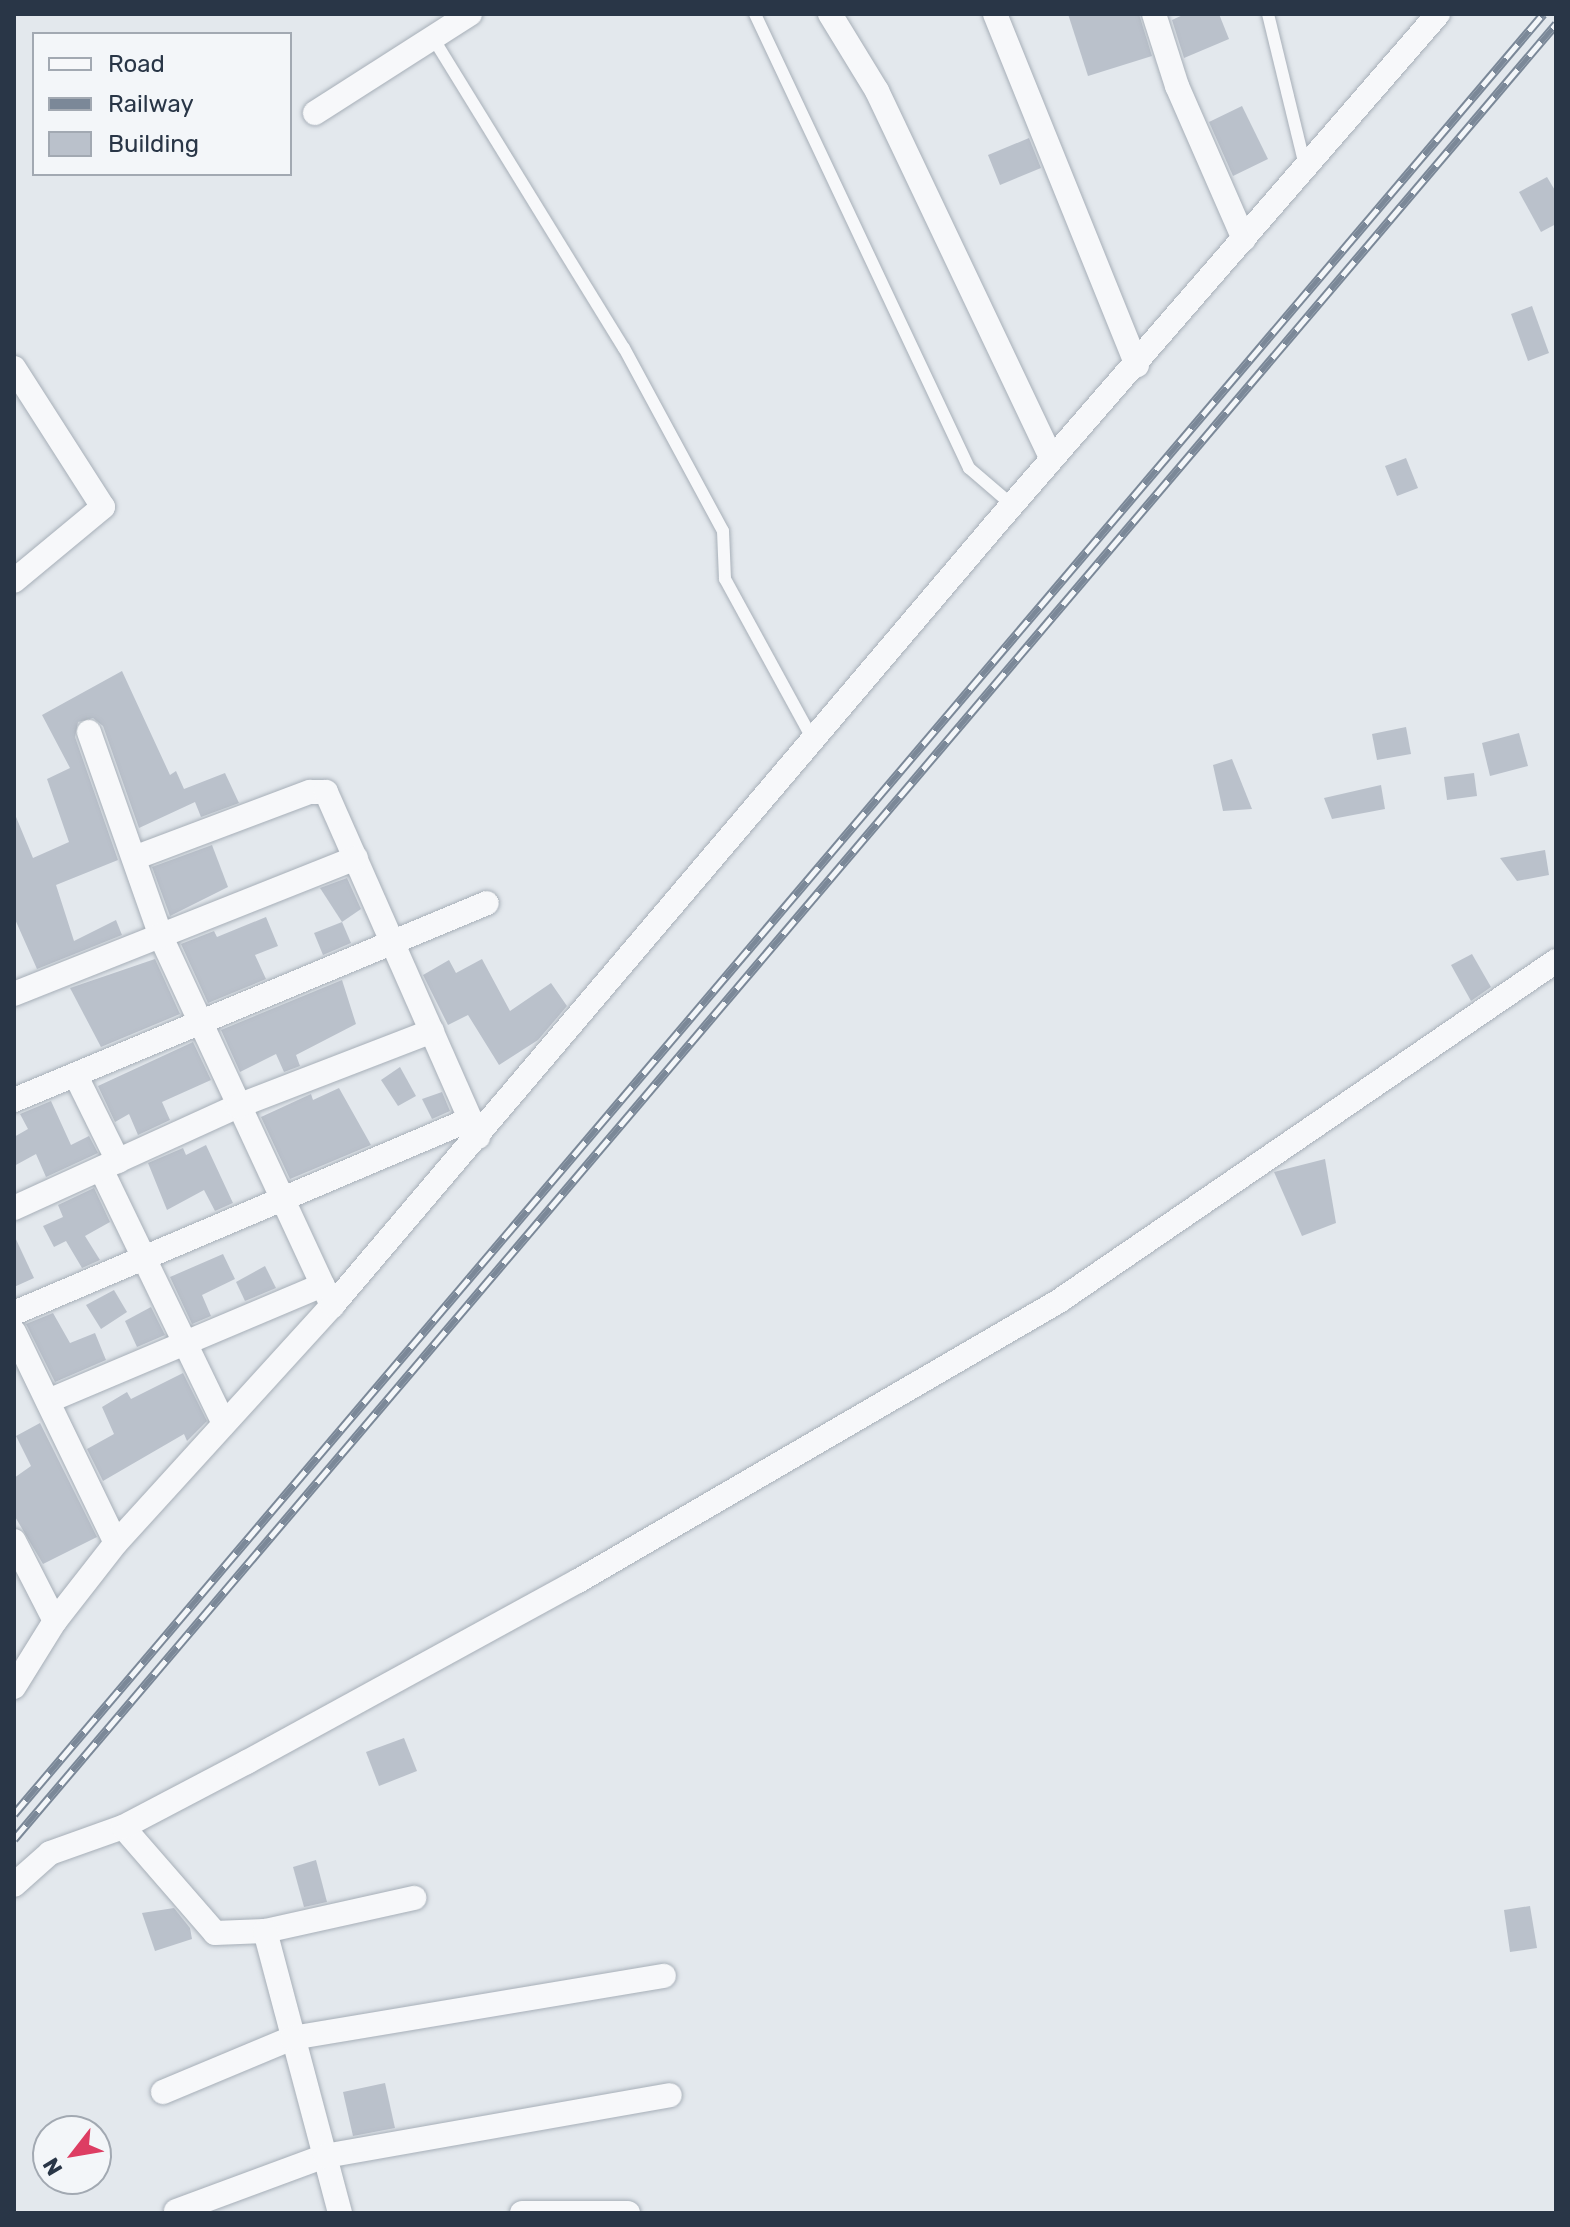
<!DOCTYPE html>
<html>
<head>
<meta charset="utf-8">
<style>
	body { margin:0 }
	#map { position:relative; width:1570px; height:2227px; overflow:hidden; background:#e3e8ed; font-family:Rubik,sans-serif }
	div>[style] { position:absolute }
	.building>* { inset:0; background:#bac1cb }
	.roads { filter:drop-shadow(0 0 2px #a7afb8) drop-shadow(0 0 2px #a7afb8) }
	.lane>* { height:12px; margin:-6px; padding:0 6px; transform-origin:6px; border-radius:6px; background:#f7f8fa }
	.street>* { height:24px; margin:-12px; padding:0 12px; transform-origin:12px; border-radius:12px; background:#f7f8fa }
	.rail>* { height:9px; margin-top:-4.5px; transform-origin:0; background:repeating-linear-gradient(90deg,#f3f6f9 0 18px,#7b8898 0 36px); box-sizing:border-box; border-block:2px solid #7b8898 }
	span { translate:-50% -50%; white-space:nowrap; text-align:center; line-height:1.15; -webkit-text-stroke:8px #f3f6f9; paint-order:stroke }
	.frame { position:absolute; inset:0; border:16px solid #293647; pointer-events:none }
	.legend { position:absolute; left:32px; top:32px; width:260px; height:144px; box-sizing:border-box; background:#f3f6f9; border:2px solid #a2a9b2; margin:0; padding:10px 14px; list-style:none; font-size:24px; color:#293647 }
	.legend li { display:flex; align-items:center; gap:16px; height:40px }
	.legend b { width:40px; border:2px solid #a2a9b2 }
	.north { position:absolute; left:32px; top:2115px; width:80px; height:80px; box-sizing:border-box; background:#f3f6f9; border:2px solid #a2a9b2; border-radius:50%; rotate:239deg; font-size:22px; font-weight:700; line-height:32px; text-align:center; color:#293647 }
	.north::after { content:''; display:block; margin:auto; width:28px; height:36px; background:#dd3d63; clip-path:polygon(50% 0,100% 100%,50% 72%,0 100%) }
</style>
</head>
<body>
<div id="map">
	<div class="building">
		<div style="clip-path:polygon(1068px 14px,1139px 14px,1152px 56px,1088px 76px)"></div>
		<div style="clip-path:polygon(1185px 14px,1219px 14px,1229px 39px,1184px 58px,1172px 20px)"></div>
		<div style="clip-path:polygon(1242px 106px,1268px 159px,1233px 176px,1209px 122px)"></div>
		<div style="clip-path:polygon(1029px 138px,1041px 168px,1000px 185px,988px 155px)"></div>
		<div style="clip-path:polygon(1547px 177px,1556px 192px,1556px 224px,1541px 232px,1519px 192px)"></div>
		<div style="clip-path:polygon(1532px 306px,1549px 353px,1528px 361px,1511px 314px)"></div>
		<div style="clip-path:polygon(1406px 458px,1418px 488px,1397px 496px,1385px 466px)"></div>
		<div style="clip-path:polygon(122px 671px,170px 775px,176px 771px,184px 789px,225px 773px,239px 803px,201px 817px,195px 802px,139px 828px,103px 726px,93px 718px,78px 722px,75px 737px,118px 860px,56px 885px,74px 941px,116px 920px,122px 935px,37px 969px,14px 917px,14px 812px,33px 858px,69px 842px,47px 779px,70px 768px,42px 715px)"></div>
		<div style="clip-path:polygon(1406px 727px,1411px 754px,1377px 760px,1372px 734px)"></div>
		<div style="clip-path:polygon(1519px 733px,1528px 766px,1490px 776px,1482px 743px)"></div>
		<div style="clip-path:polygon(1232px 759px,1252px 809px,1223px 811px,1213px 765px)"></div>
		<div style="clip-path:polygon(1474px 773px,1477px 796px,1447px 800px,1444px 777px)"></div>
		<div style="clip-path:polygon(1381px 785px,1385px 809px,1332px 819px,1324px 798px)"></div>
		<div style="clip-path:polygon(212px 845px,228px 887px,170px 916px,152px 867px)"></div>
		<div style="clip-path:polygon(1545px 850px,1549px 875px,1517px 881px,1500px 858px)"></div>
		<div style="clip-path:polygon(347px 878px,361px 909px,342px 922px,320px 888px)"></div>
		<div style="clip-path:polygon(266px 917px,278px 946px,255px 955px,266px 979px,208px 1003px,181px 944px,214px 931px,217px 937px)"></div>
		<div style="clip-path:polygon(342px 922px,351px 943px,323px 955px,314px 933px)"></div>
		<div style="clip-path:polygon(1472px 954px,1491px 987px,1471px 1001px,1451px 965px)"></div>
		<div style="clip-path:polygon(155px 959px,180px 1014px,101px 1047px,70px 988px)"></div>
		<div style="clip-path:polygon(482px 959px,510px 1011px,551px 983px,567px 1006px,538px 1040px,499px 1065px,468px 1015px,448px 1025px,423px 975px,449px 960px,456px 973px)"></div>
		<div style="clip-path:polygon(342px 980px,356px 1024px,296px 1055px,300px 1066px,284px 1072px,276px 1054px,240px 1072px,221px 1030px)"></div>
		<div style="clip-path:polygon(193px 1042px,211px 1080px,162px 1102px,170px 1120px,138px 1135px,129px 1114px,115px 1122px,98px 1086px)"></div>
		<div style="clip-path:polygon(400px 1067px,416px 1096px,398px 1106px,381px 1080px)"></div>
		<div style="clip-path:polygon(339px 1088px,371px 1145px,290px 1179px,261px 1117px,311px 1094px,313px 1100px)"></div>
		<div style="clip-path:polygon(442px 1092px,450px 1111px,432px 1119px,422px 1099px)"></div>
		<div style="clip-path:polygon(51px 1101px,71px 1145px,89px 1136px,98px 1153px,46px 1177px,36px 1154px,14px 1166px,14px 1137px,28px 1129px,20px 1114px)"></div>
		<div style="clip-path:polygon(206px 1145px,233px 1203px,215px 1211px,204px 1190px,167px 1210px,148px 1163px,183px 1148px,186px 1155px)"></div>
		<div style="clip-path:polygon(1325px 1159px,1336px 1223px,1302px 1236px,1274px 1172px)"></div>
		<div style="clip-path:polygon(94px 1188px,110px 1222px,85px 1236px,100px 1260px,82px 1268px,66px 1241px,54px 1247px,43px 1226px,63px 1217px,58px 1205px)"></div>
		<div style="clip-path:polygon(14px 1235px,34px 1278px,14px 1287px)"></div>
		<div style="clip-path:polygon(223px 1254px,235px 1279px,202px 1295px,211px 1316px,192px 1324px,170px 1277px)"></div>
		<div style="clip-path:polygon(265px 1266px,276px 1288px,245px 1301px,236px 1282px)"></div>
		<div style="clip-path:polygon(114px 1290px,127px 1312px,101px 1329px,86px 1305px)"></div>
		<div style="clip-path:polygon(151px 1307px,165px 1335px,137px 1347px,125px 1321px)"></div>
		<div style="clip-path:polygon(53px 1313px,70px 1343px,95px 1333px,106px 1360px,55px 1382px,26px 1324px)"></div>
		<div style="clip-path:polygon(183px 1373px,207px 1421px,187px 1441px,184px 1434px,103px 1481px,87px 1449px,114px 1434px,102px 1407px,127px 1392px,131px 1399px)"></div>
		<div style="clip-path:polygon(40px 1423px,97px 1537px,43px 1564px,14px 1515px,14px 1478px,31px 1466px,16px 1436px)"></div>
		<div style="clip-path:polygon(404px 1738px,417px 1771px,379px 1786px,366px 1752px)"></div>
		<div style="clip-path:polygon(316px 1860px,327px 1902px,304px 1907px,293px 1867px)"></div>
		<div style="clip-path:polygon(1530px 1906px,1537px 1948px,1510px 1952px,1504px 1910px)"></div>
		<div style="clip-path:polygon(174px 1908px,190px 1928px,192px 1939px,155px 1951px,142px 1913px)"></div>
		<div style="clip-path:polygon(385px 2083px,395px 2128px,353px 2136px,343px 2092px)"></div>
	</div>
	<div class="roads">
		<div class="lane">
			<div style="left:755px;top:14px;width:502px;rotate:64.76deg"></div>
			<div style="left:969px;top:468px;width:57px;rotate:40.7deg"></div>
			<div style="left:1268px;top:14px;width:156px;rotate:76.3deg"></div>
			<div style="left:433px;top:38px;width:364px;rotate:58.4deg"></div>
			<div style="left:624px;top:348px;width:208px;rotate:61.6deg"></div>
			<div style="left:723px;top:531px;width:48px;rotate:87.6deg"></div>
			<div style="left:725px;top:579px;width:183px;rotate:61.3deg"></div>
		</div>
		<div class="street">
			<div style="left:830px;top:14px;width:90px;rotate:58.6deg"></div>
			<div style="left:877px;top:91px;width:407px;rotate:64.6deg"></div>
			<div style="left:995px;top:14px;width:379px;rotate:68deg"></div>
			<div style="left:1154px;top:14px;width:76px;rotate:72.3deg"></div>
			<div style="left:1177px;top:86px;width:167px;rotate:66.4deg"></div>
			<div style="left:315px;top:113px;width:184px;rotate:-32.6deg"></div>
			<div style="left:14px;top:368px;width:165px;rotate:57.4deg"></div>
			<div style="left:103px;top:507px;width:116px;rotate:140.3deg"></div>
			<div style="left:89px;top:732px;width:217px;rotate:70.6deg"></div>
			<div style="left:161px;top:937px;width:407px;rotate:65.1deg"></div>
			<div style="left:134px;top:858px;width:188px;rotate:-20.6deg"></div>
			<div style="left:310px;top:792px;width:16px"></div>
			<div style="left:326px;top:792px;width:377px;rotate:66.2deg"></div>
			<div style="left:14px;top:994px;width:368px;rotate:-21.7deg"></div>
			<div style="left:76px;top:1076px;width:95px;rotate:63.7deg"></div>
			<div style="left:14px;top:1100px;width:512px;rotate:-22.61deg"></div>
			<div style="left:101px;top:1169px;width:282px;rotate:64.2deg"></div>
			<div style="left:14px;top:1208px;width:246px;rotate:-24.5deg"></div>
			<div style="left:238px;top:1106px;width:208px;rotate:-21.1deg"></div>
			<div style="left:14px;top:1313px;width:496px;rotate:-23deg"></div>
			<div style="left:14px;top:1332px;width:234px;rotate:64.2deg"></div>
			<div style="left:48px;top:1401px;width:298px;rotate:-22.9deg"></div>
			<div style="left:14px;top:1541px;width:90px;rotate:62.9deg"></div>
			<div style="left:14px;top:1687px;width:78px;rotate:-58.2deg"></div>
			<div style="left:55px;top:1621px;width:99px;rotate:-52deg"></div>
			<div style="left:116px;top:1543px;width:321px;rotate:-47.7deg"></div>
			<div style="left:332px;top:1306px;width:1022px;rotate:-49.68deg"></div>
			<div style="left:993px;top:527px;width:679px;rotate:-49.06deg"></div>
			<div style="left:123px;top:1827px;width:140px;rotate:49deg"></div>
			<div style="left:215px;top:1933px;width:50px;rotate:-2.3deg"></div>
			<div style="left:265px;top:1931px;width:153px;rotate:-12.5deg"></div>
			<div style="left:14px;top:1885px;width:48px;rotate:-41.6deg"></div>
			<div style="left:50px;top:1853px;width:77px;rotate:-19.6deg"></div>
			<div style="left:123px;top:1827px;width:140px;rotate:-27.7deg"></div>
			<div style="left:247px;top:1762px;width:377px;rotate:-28.7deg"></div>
			<div style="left:578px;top:1581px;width:557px;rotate:-30.2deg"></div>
			<div style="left:1059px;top:1301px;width:602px;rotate:-34.38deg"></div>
			<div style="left:265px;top:1931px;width:292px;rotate:75.1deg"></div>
			<div style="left:163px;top:2092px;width:140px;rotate:-22.7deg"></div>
			<div style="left:292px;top:2038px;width:377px;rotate:-9.5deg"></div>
			<div style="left:176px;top:2211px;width:159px;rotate:-20.3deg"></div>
			<div style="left:325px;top:2156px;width:350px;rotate:-10deg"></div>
			<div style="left:522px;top:2213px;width:106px"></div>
		</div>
	</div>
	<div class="rail">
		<div style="left:14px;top:1814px;width:2362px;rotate:-49.65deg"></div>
		<div style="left:14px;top:1839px;width:2382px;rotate:-49.65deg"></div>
	</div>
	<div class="frame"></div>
	<ul class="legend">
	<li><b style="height:10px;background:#f7f8fa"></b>Road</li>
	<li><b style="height:10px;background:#7b8898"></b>Railway</li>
	<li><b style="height:22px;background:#bac1cb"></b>Building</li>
	</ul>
	<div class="north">N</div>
</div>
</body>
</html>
